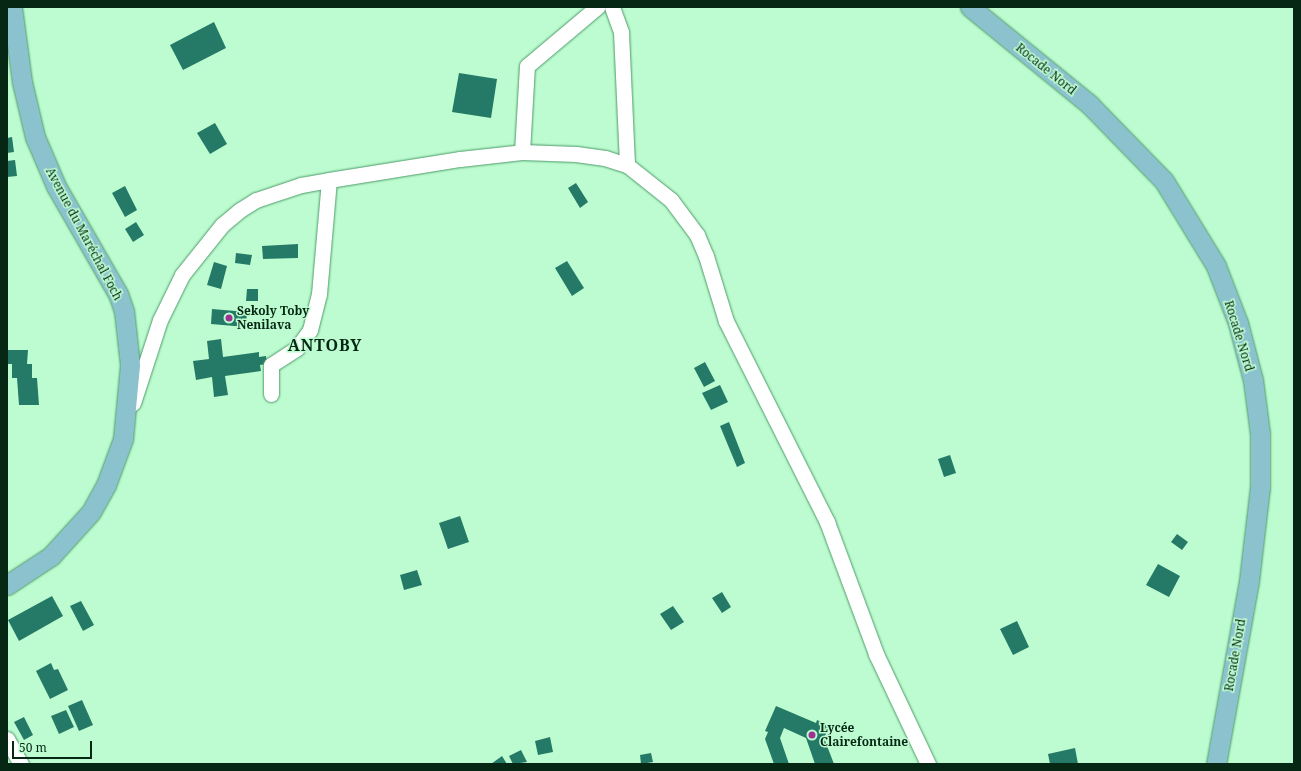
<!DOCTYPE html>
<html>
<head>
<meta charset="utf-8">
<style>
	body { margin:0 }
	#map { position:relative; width:1301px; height:771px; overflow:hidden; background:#bdfcd0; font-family:"Noto Serif",serif }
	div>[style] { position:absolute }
	.building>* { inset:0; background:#247a66 }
	.roads { filter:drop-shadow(0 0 1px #4d9b6a) drop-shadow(0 0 1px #4d9b6a) }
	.minor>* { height:15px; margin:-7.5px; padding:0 7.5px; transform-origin:7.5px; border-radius:7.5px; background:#fff }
	.major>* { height:19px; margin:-9.5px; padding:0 9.5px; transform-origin:9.5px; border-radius:9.5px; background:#8bc2ce }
	.dots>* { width:11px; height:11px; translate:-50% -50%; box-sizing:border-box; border:2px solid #bdfcd0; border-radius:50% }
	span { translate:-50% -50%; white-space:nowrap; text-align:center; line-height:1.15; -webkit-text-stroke:3px #bdfcd0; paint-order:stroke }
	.street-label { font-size:12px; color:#052713 }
	.poi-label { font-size:12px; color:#052713; font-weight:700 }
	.left { translate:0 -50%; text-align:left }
	.district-label { font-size:16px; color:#052713; font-weight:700; letter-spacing:1px }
	.frame { position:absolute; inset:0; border:8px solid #052713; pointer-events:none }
	.scale { position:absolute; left:12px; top:741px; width:80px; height:18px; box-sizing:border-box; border:2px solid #052713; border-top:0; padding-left:5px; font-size:12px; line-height:14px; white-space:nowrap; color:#052713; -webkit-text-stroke:3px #bdfcd0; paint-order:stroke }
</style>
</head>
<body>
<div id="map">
	<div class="building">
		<div style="clip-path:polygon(214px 22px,226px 48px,183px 70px,170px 45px)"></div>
		<div style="clip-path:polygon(459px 73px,497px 79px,491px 118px,452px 112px)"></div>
		<div style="clip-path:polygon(215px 123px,227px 144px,210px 154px,197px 133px)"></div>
		<div style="clip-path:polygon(12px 137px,14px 152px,7px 153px,7px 138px)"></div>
		<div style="clip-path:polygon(15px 160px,17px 176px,7px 177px,7px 161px)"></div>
		<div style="clip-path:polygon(576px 183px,588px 202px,580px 208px,568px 188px)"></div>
		<div style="clip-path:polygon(125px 186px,137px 210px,125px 217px,112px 193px)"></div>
		<div style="clip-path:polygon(136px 222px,144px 235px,133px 242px,125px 229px)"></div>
		<div style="clip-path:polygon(298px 244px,298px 258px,263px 259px,262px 246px)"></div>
		<div style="clip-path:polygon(236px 253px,252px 255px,250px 265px,235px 263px)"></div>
		<div style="clip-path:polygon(567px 261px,584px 288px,572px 296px,555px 268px)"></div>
		<div style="clip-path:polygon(214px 262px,227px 266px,221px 289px,207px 285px)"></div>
		<div style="clip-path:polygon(247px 289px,258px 289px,258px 301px,246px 301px)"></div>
		<div style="clip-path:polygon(212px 309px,247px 312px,246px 327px,211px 324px)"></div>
		<div style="clip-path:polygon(221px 339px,223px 357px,259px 352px,259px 357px,266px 356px,267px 364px,260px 365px,261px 371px,225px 376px,228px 395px,214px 397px,212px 377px,196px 380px,193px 361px,209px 359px,207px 341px)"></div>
		<div style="clip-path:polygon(7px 350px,28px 350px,27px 364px,32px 364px,32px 378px,37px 378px,39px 405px,19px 405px,17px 378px,12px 378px,12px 364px,7px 364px)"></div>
		<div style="clip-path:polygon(705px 362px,715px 381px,704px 387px,694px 368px)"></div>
		<div style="clip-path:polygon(720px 385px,728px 402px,711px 410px,702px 393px)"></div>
		<div style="clip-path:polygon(729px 422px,745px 463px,737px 467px,720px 426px)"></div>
		<div style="clip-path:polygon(950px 455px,956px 473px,944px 477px,938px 459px)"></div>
		<div style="clip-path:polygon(460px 516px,469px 542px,448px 549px,439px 523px)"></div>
		<div style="clip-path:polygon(1177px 534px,1188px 542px,1182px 550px,1171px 542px)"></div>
		<div style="clip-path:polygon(1158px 564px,1180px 576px,1169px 597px,1146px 585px)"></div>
		<div style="clip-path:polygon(417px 570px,422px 585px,404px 590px,400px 575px)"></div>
		<div style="clip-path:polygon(722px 592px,731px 607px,722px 613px,712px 598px)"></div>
		<div style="clip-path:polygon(52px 596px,63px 616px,19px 641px,8px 620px)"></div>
		<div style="clip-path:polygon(81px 601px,94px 625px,83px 631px,70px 606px)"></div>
		<div style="clip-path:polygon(673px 606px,684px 622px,671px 630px,660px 614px)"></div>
		<div style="clip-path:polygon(1017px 621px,1029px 647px,1013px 655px,1000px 629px)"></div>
		<div style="clip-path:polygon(51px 663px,54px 670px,58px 669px,68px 690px,50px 699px,36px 671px)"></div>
		<div style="clip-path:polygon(82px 700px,93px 725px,79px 731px,68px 706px)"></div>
		<div style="clip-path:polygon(776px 706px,816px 723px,817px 720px,830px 726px,824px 738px,834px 764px,815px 764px,806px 738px,784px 728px,780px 738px,789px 764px,774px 764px,765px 739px,768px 732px,765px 731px)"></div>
		<div style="clip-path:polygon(66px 710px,74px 727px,59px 734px,51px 716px)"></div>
		<div style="clip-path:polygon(24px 717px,33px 735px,24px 740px,14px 722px)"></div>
		<div style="clip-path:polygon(550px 737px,553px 752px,538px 755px,535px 741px)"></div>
		<div style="clip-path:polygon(1075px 748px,1078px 764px,1050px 764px,1048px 754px)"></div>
		<div style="clip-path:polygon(521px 750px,527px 762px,513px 764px,509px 756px)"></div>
		<div style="clip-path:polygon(651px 753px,653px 762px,641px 764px,640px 755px)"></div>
		<div style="clip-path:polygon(502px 756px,507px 764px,491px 764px)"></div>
	</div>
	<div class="roads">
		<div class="minor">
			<div style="left:612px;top:7px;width:27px;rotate:70deg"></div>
			<div style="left:621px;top:32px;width:133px;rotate:87.4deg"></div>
			<div style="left:522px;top:152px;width:86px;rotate:-86.7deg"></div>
			<div style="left:527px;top:66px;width:92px;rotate:-40.1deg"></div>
			<div style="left:271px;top:394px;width:29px;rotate:-90deg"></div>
			<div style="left:271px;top:365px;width:31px;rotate:-33deg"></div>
			<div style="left:297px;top:348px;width:22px;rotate:-54deg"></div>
			<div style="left:310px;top:330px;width:37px;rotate:-76deg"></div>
			<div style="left:319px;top:294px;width:114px;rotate:-85deg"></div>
			<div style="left:133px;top:403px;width:87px;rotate:-72deg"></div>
			<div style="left:160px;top:320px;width:50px;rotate:-63.9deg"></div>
			<div style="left:182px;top:275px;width:64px;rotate:-51.3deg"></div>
			<div style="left:222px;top:225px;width:23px;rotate:-40deg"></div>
			<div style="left:240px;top:210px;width:19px;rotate:-32deg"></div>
			<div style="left:256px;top:200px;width:47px;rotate:-18.4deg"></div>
			<div style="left:301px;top:185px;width:28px;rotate:-10deg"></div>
			<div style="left:329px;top:180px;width:133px;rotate:-9.1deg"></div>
			<div style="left:460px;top:159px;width:62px;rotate:-6.4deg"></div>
			<div style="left:522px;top:152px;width:54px;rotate:2.1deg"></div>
			<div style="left:576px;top:154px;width:29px;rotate:8deg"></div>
			<div style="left:605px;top:158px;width:23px;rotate:18deg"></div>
			<div style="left:627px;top:165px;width:56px;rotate:38.5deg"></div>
			<div style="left:671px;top:200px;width:44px;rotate:53.4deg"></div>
			<div style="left:697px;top:235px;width:23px;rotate:67deg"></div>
			<div style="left:706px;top:256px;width:68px;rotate:72.9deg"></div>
			<div style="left:726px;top:321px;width:225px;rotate:63.3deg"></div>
			<div style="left:827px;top:522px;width:141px;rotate:69.6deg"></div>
			<div style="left:876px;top:654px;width:122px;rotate:64.7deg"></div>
			<div style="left:7px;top:739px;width:29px;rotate:61deg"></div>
		</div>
		<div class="major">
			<div style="left:970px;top:7px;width:155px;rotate:39.2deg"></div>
			<div style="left:1090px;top:105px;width:106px;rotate:45.8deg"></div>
			<div style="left:1164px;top:181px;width:100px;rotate:58.5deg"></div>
			<div style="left:1216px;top:266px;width:61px;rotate:68.9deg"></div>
			<div style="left:1238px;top:323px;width:59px;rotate:75.3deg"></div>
			<div style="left:1253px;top:380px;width:54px;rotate:82.6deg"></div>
			<div style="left:1260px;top:434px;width:53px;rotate:90deg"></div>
			<div style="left:1260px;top:487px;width:95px;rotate:96.7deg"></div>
			<div style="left:1249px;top:581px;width:186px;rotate:100.2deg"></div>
			<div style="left:7px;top:585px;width:53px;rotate:-33.4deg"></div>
			<div style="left:51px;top:556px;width:59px;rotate:-47.7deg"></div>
			<div style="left:91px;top:512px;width:31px;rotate:-61deg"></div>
			<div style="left:106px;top:485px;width:49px;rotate:-69.7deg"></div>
			<div style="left:123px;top:439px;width:74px;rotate:-84.6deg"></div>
			<div style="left:130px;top:365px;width:54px;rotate:-96.3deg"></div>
			<div style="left:124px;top:311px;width:18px;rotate:-109deg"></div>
			<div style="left:118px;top:294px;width:125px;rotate:-119.9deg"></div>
			<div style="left:56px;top:186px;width:53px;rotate:-113.2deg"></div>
			<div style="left:35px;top:137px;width:57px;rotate:-103.3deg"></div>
			<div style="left:22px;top:82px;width:76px;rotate:-97.6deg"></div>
		</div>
	</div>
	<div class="dots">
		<div style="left:229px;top:318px;background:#9f3190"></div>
		<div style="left:812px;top:735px;background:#9f3190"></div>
	</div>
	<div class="street-label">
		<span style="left:1046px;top:69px;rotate:39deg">Rocade Nord</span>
		<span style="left:84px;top:234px;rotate:62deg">Avenue du Maréchal Foch</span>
		<span style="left:1239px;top:336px;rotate:73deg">Rocade Nord</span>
		<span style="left:1235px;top:655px;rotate:-80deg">Rocade Nord</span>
	</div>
	<div class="poi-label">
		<span class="left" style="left:237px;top:318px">Sekoly Toby<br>Nenilava</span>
		<span class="left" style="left:820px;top:735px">Lycée<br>Clairefontaine</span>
	</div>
	<div class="district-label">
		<span style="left:325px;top:345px">ANTOBY</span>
	</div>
	<div class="frame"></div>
	<div class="scale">50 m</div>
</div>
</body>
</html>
